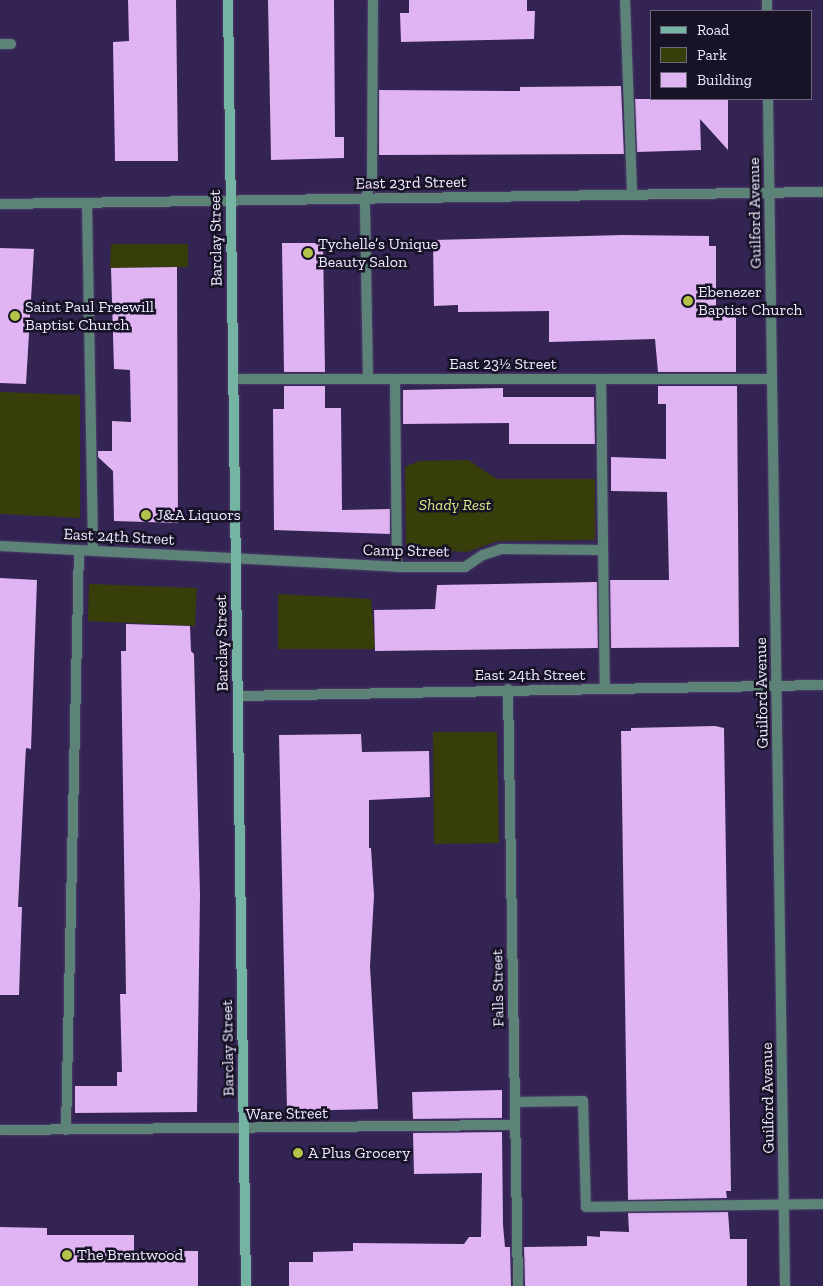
<!DOCTYPE html>
<html>
<head>
<meta charset="utf-8">
<style>
	body { margin:0 }
	#map { position:relative; width:823px; height:1286px; overflow:hidden; background:#332453; font-family:"Zilla Slab",serif }
	div>[style] { position:absolute }
	.green>* { inset:0; background:#383e09 }
	.building>* { inset:0; background:#e0b3f3 }
	.roads { filter:drop-shadow(0 0 1px #4d406b) drop-shadow(0 0 1px #4d406b) }
	.lane>* { height:10px; margin:-5px; padding:0 5px; transform-origin:5px; border-radius:5px; background:#5d8379 }
	.street>* { height:10px; margin:-5px; padding:0 5px; transform-origin:5px; border-radius:5px; background:#5d8379 }
	.secondary>* { height:10px; margin:-5px; padding:0 5px; transform-origin:5px; border-radius:5px; background:#75b3a2 }
	.dots>* { width:14px; height:14px; translate:-50% -50%; box-sizing:border-box; border:2px solid #181227; border-radius:50% }
	span { translate:-50% -50%; white-space:nowrap; text-align:center; line-height:1.15; -webkit-text-stroke:5px #181227; paint-order:stroke }
	.street-label { font-size:16px; color:#efebfd }
	.poi-label { font-size:16px; color:#efebfd }
	.left { translate:0 -50%; text-align:left }
	.park-label { font-size:16px; color:#dbe981; font-style:italic }
	.legend { position:absolute; left:650px; top:10px; width:162px; height:90px; box-sizing:border-box; background:#181227; border:1px solid #6e697d; margin:0; padding:6px 9px; list-style:none; font-size:15px; color:#efebfd }
	.legend li { display:flex; align-items:center; gap:10px; height:25px }
	.legend b { width:25px; border:1px solid #6e697d }
</style>
</head>
<body>
<div id="map">
	<div class="green">
		<div style="clip-path:polygon(111px 244px,188px 244px,188px 267px,110px 268px)"></div>
		<div style="clip-path:polygon(0 392px,80px 395px,80px 518px,0 514px)"></div>
		<div style="clip-path:polygon(468px 460px,497px 479px,595px 479px,595px 540px,498px 541px,467px 552px,406px 548px,405px 467px,419px 461px)"></div>
		<div style="clip-path:polygon(89px 584px,197px 588px,195px 626px,88px 621px)"></div>
		<div style="clip-path:polygon(278px 594px,371px 599px,375px 649px,278px 649px)"></div>
		<div style="clip-path:polygon(433px 732px,497px 732px,499px 843px,434px 844px)"></div>
	</div>
	<div class="building">
		<div style="clip-path:polygon(128px 0,176px 0,178px 161px,115px 161px,113px 42px,129px 41px)"></div>
		<div style="clip-path:polygon(268px 0,334px 0,335px 137px,344px 137px,344px 158px,271px 160px)"></div>
		<div style="clip-path:polygon(409px 0,527px 0,527px 11px,535px 11px,534px 39px,401px 42px,400px 13px,409px 13px)"></div>
		<div style="clip-path:polygon(621px 86px,624px 154px,379px 155px,379px 90px,520px 91px,520px 87px)"></div>
		<div style="clip-path:polygon(635px 99px,728px 99px,728px 150px,700px 119px,701px 150px,637px 152px)"></div>
		<div style="clip-path:polygon(623px 235px,709px 236px,709px 246px,716px 246px,716px 309px,736px 309px,736px 372px,658px 372px,655px 339px,549px 342px,549px 311px,458px 312px,458px 305px,434px 306px,433px 240px)"></div>
		<div style="clip-path:polygon(282px 243px,323px 243px,325px 372px,284px 372px)"></div>
		<div style="clip-path:polygon(0 248px,34px 249px,26px 384px,0 383px)"></div>
		<div style="clip-path:polygon(177px 267px,178px 523px,114px 521px,113px 471px,98px 457px,98px 451px,112px 451px,112px 421px,131px 422px,130px 370px,114px 369px,111px 268px)"></div>
		<div style="clip-path:polygon(284px 386px,325px 386px,325px 408px,341px 408px,342px 510px,390px 509px,390px 534px,274px 530px,273px 409px,284px 409px)"></div>
		<div style="clip-path:polygon(658px 386px,737px 386px,739px 647px,611px 648px,610px 580px,669px 580px,667px 492px,611px 491px,611px 457px,666px 459px,666px 404px,658px 404px)"></div>
		<div style="clip-path:polygon(503px 388px,503px 397px,594px 397px,595px 444px,509px 444px,509px 423px,403px 424px,403px 390px)"></div>
		<div style="clip-path:polygon(0 578px,37px 580px,31px 749px,26px 748px,25px 765px,18px 907px,22px 907px,19px 995px,0 995px)"></div>
		<div style="clip-path:polygon(597px 582px,598px 648px,375px 651px,374px 610px,435px 609px,437px 585px)"></div>
		<div style="clip-path:polygon(126px 624px,190px 626px,191px 651px,194px 654px,200px 895px,197px 1112px,75px 1113px,75px 1086px,117px 1086px,117px 1072px,122px 1072px,120px 994px,126px 994px,121px 651px,126px 651px)"></div>
		<div style="clip-path:polygon(715px 726px,724px 728px,731px 1191px,726px 1191px,727px 1198px,628px 1200px,621px 731px,631px 731px,631px 728px)"></div>
		<div style="clip-path:polygon(361px 734px,362px 752px,429px 751px,430px 797px,369px 800px,369px 848px,371px 848px,374px 896px,370px 966px,378px 1109px,287px 1111px,279px 735px)"></div>
		<div style="clip-path:polygon(502px 1090px,502px 1118px,413px 1119px,412px 1092px)"></div>
		<div style="clip-path:polygon(502px 1132px,503px 1225px,505px 1247px,510px 1247px,511px 1286px,289px 1286px,289px 1262px,313px 1262px,313px 1252px,353px 1251px,353px 1243px,464px 1244px,469px 1237px,481px 1237px,482px 1173px,414px 1174px,413px 1133px)"></div>
		<div style="clip-path:polygon(728px 1212px,730px 1239px,747px 1239px,747px 1286px,525px 1286px,524px 1247px,587px 1246px,587px 1236px,600px 1237px,600px 1231px,629px 1232px,628px 1213px)"></div>
		<div style="clip-path:polygon(0 1227px,47px 1228px,47px 1235px,134px 1235px,134px 1251px,198px 1251px,198px 1286px,0 1286px)"></div>
	</div>
	<div class="roads">
		<div class="lane">
			<div style="left:625px;top:0;width:195px;rotate:87.9deg"></div>
			<div style="left:0;top:44px;width:11px"></div>
			<div style="left:87px;top:203px;width:348px;rotate:89deg"></div>
			<div style="left:233px;top:379px;width:539px"></div>
			<div style="left:368px;top:379px;width:180px;rotate:-91deg"></div>
			<div style="left:365px;top:199px;width:19px;rotate:-69deg"></div>
			<div style="left:372px;top:181px;width:181px;rotate:-89.7deg"></div>
			<div style="left:395px;top:379px;width:188px;rotate:89.4deg"></div>
			<div style="left:601px;top:379px;width:310px;rotate:89.3deg"></div>
			<div style="left:465px;top:567px;width:22px;rotate:-34deg"></div>
			<div style="left:483px;top:555px;width:19px;rotate:-18deg"></div>
			<div style="left:501px;top:549px;width:101px;rotate:0.6deg"></div>
			<div style="left:508px;top:689px;width:597px;rotate:89.04deg"></div>
			<div style="left:515px;top:1102px;width:68px;rotate:-0.8deg"></div>
			<div style="left:583px;top:1101px;width:106px;rotate:88.4deg"></div>
			<div style="left:586px;top:1207px;width:237px;rotate:-0.7deg"></div>
			<div style="left:0;top:1130px;width:515px;rotate:-0.56deg"></div>
			<div style="left:66px;top:1130px;width:580px;rotate:-88.72deg"></div>
		</div>
		<div class="street">
			<div style="left:767px;top:0;width:11px;rotate:90deg"></div>
			<div style="left:768px;top:99px;width:1187px;rotate:89.18deg"></div>
			<div style="left:0;top:204px;width:823px;rotate:-0.84deg"></div>
			<div style="left:0;top:546px;width:398px;rotate:3deg"></div>
			<div style="left:397px;top:567px;width:68px"></div>
			<div style="left:238px;top:696px;width:585px;rotate:-1.08deg"></div>
		</div>
		<div class="secondary">
			<div style="left:228px;top:0;width:1286px;rotate:89.2deg"></div>
		</div>
	</div>
	<div class="dots">
		<div style="left:308px;top:253px;background:#b4c24a"></div>
		<div style="left:688px;top:301px;background:#b4c24a"></div>
		<div style="left:15px;top:316px;background:#b4c24a"></div>
		<div style="left:146px;top:515px;background:#b4c24a"></div>
		<div style="left:298px;top:1153px;background:#b4c24a"></div>
		<div style="left:67px;top:1255px;background:#b4c24a"></div>
	</div>
	<div class="street-label">
		<span style="left:411px;top:183px;rotate:-1deg">East 23rd Street</span>
		<span style="left:755px;top:213px;rotate:-91deg">Guilford Avenue</span>
		<span style="left:216px;top:238px;rotate:-91deg">Barclay Street</span>
		<span style="left:503px;top:364px">East 23½ Street</span>
		<span style="left:119px;top:537px;rotate:3deg">East 24th Street</span>
		<span style="left:406px;top:551px;rotate:1deg">Camp Street</span>
		<span style="left:222px;top:643px;rotate:-91deg">Barclay Street</span>
		<span style="left:530px;top:675px">East 24th Street</span>
		<span style="left:762px;top:693px;rotate:-91deg">Guilford Avenue</span>
		<span style="left:498px;top:988px;rotate:-91deg">Falls Street</span>
		<span style="left:228px;top:1048px;rotate:-91deg">Barclay Street</span>
		<span style="left:768px;top:1098px;rotate:-91deg">Guilford Avenue</span>
		<span style="left:287px;top:1114px;rotate:-1deg">Ware Street</span>
	</div>
	<div class="poi-label">
		<span class="left" style="left:318px;top:253px">Tychelle’s Unique<br>Beauty Salon</span>
		<span class="left" style="left:698px;top:301px">Ebenezer<br>Baptist Church</span>
		<span class="left" style="left:25px;top:316px">Saint Paul Freewill<br>Baptist Church</span>
		<span class="left" style="left:156px;top:515px">J&amp;A Liquors</span>
		<span class="left" style="left:308px;top:1153px">A Plus Grocery</span>
		<span class="left" style="left:77px;top:1255px">The Brentwood</span>
	</div>
	<div class="park-label">
		<span style="left:455px;top:505px">Shady Rest</span>
	</div>
	<ul class="legend">
	<li><b style="height:6px;background:#75b3a2"></b>Road</li>
	<li><b style="height:14px;background:#383e09"></b>Park</li>
	<li><b style="height:14px;background:#e0b3f3"></b>Building</li>
	</ul>
</div>
</body>
</html>
